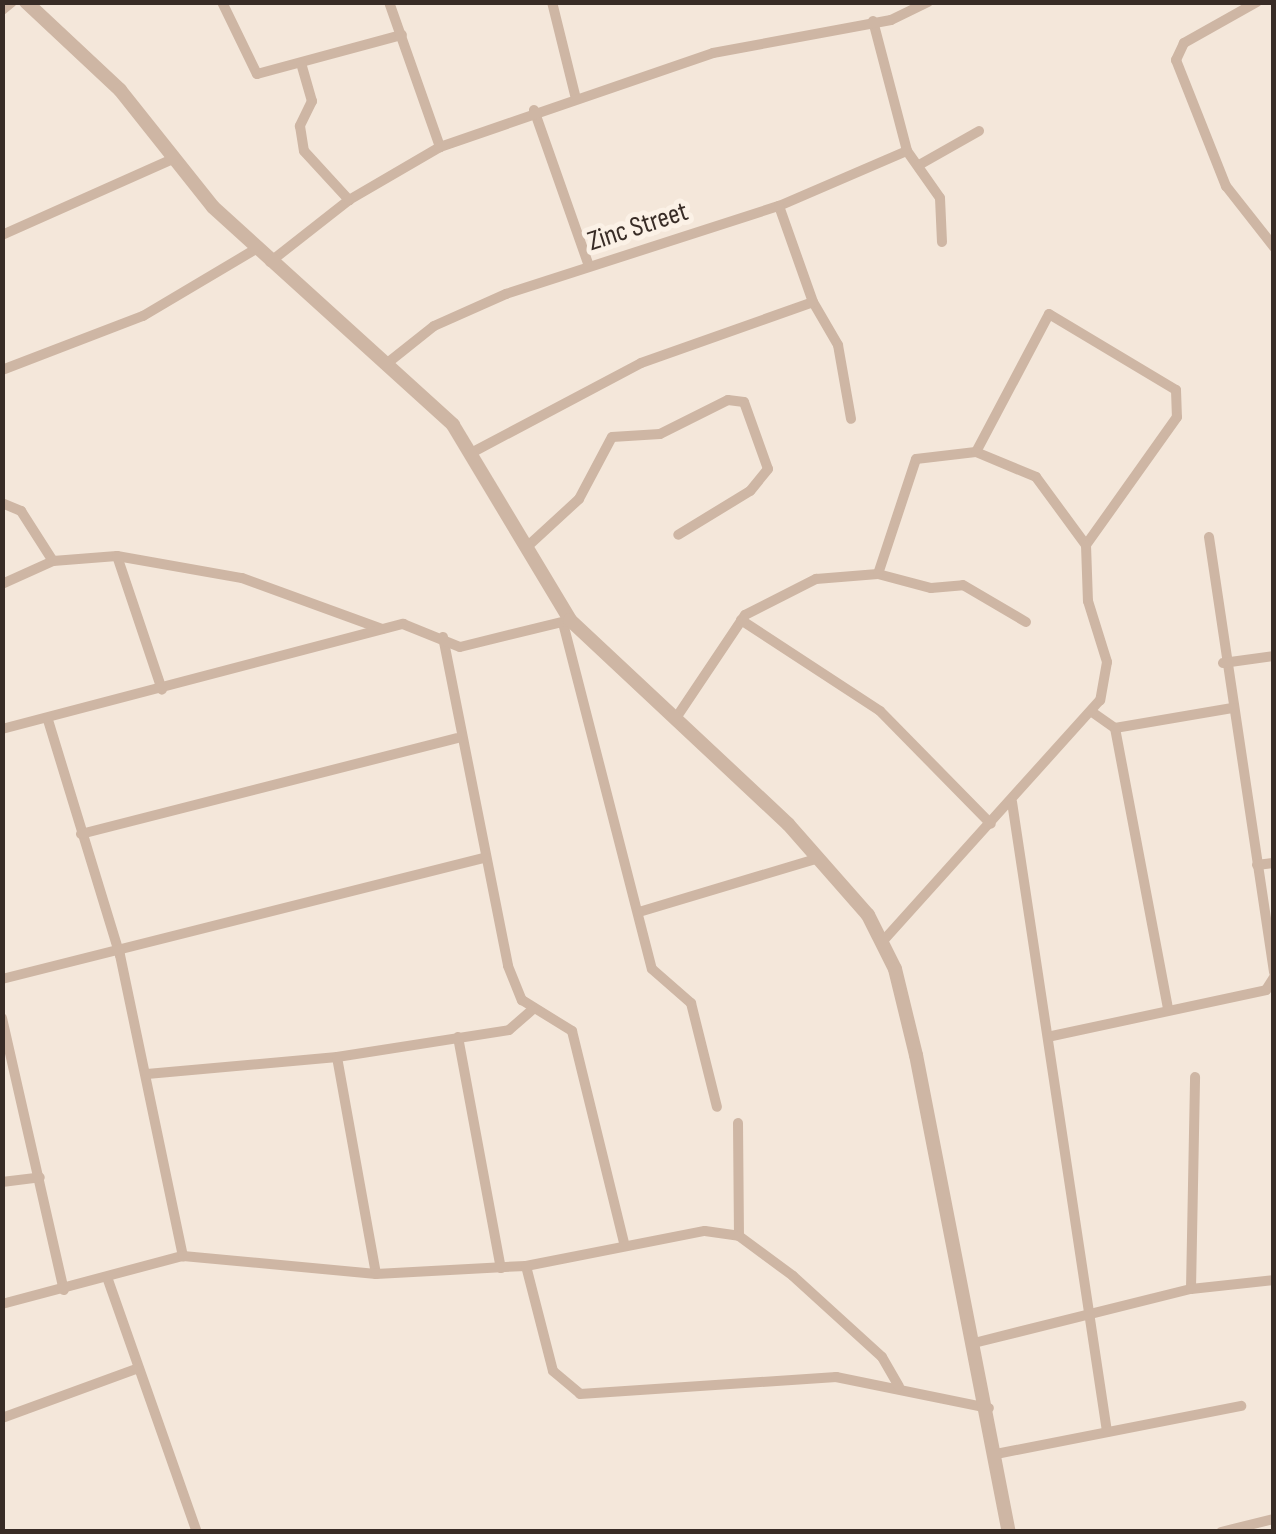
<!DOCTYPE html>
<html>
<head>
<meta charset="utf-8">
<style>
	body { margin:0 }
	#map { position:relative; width:1276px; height:1534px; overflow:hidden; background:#f4e7da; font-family:"Sofia Sans Condensed",sans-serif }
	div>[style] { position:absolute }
	.minor>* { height:10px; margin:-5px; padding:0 5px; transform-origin:5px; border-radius:5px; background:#ceb6a4 }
	.tertiary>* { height:14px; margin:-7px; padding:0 7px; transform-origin:7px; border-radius:7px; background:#ceb6a4 }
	span { translate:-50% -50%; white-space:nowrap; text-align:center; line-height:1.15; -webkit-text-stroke:10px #fbf1e6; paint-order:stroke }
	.street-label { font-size:28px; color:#382c26 }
	.frame { position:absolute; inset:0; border:5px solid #382c26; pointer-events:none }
</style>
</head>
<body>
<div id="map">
	<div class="minor">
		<div style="left:222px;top:2px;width:80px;rotate:64.1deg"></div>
		<div style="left:257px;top:74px;width:150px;rotate:-15.1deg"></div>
		<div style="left:389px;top:2px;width:154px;rotate:70.6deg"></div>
		<div style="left:552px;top:2px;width:100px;rotate:76.1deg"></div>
		<div style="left:1257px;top:2px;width:84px;rotate:150.7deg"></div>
		<div style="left:1184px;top:43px;width:19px;rotate:115deg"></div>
		<div style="left:1176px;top:60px;width:136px;rotate:68.4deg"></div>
		<div style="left:1226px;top:186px;width:78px;rotate:51.8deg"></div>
		<div style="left:2px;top:10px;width:13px;rotate:-39deg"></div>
		<div style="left:873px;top:21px;width:134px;rotate:75.3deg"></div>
		<div style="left:907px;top:151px;width:57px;rotate:54.9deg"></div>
		<div style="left:940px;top:198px;width:44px;rotate:87.4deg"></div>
		<div style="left:301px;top:63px;width:40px;rotate:74deg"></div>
		<div style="left:312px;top:101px;width:28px;rotate:116deg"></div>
		<div style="left:300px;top:126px;width:25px;rotate:81deg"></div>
		<div style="left:304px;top:151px;width:67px;rotate:47.4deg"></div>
		<div style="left:534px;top:110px;width:165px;rotate:70.6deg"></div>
		<div style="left:919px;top:165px;width:69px;rotate:-29.5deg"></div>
		<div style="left:2px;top:235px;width:189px;rotate:-24deg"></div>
		<div style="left:270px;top:262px;width:100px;rotate:-38.1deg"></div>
		<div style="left:349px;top:200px;width:105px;rotate:-30.2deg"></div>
		<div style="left:440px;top:147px;width:289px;rotate:-19deg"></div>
		<div style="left:713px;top:53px;width:181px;rotate:-10.5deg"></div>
		<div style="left:891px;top:20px;width:41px;rotate:-25.9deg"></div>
		<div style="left:813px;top:302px;width:50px;rotate:59.8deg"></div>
		<div style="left:838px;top:345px;width:75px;rotate:80deg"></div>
		<div style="left:390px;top:361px;width:56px;rotate:-38.5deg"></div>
		<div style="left:434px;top:326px;width:79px;rotate:-24deg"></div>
		<div style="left:506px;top:294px;width:287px;rotate:-17.9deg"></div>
		<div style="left:779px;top:206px;width:139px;rotate:-23.3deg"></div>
		<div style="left:2px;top:370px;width:151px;rotate:-21deg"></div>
		<div style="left:143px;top:316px;width:131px;rotate:-30.7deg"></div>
		<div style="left:473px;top:452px;width:190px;rotate:-27.9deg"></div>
		<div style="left:641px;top:363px;width:182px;rotate:-19.5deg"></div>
		<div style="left:813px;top:302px;width:102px;rotate:-109.5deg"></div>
		<div style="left:976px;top:452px;width:156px;rotate:-62.1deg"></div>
		<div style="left:1049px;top:314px;width:148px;rotate:30.9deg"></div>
		<div style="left:1176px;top:390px;width:27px;rotate:88deg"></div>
		<div style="left:1177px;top:417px;width:157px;rotate:125.4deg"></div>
		<div style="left:2px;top:503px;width:21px;rotate:23deg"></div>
		<div style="left:21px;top:511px;width:59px;rotate:57.4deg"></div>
		<div style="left:1209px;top:537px;width:440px;rotate:81.5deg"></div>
		<div style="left:529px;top:545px;width:68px;rotate:-42.6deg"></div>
		<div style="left:579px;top:499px;width:70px;rotate:-62deg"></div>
		<div style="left:612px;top:437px;width:48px;rotate:-3.6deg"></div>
		<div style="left:660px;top:434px;width:76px;rotate:-26.6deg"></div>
		<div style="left:728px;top:400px;width:16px;rotate:7deg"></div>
		<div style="left:744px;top:402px;width:71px;rotate:70.3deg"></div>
		<div style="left:768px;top:469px;width:28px;rotate:129deg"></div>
		<div style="left:750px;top:491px;width:84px;rotate:148.6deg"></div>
		<div style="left:117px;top:556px;width:127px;rotate:10deg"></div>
		<div style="left:242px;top:578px;width:149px;rotate:20deg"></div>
		<div style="left:878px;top:574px;width:55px;rotate:14.8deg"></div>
		<div style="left:931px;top:588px;width:32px;rotate:-5deg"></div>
		<div style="left:963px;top:585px;width:73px;rotate:30.4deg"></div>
		<div style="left:2px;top:584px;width:56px;rotate:-24.3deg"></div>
		<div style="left:53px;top:561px;width:64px;rotate:-4.5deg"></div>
		<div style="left:117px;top:556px;width:141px;rotate:71.4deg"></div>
		<div style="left:741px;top:620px;width:166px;rotate:33.2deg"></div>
		<div style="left:880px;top:711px;width:158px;rotate:45.5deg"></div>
		<div style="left:563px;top:623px;width:357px;rotate:75.6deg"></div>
		<div style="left:652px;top:969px;width:52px;rotate:41.1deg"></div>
		<div style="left:691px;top:1003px;width:107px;rotate:76deg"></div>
		<div style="left:443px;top:637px;width:335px;rotate:78.8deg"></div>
		<div style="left:508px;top:966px;width:37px;rotate:68deg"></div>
		<div style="left:522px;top:1000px;width:59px;rotate:31.8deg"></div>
		<div style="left:572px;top:1031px;width:221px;rotate:76.2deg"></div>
		<div style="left:1223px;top:663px;width:51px;rotate:-7.8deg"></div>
		<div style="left:1092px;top:712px;width:28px;rotate:35deg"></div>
		<div style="left:1115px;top:728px;width:119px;rotate:-9.7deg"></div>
		<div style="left:676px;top:718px;width:124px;rotate:-56.2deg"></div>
		<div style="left:745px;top:615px;width:80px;rotate:-26.9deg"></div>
		<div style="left:816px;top:579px;width:62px;rotate:-4.6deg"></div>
		<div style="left:878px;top:574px;width:121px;rotate:-71.7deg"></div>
		<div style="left:916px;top:459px;width:60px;rotate:-6.7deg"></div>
		<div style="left:976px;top:452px;width:65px;rotate:22.6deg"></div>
		<div style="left:1036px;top:477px;width:84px;rotate:53.7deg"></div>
		<div style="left:1086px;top:545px;width:56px;rotate:88deg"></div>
		<div style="left:1088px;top:601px;width:64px;rotate:72.7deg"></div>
		<div style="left:1107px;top:662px;width:39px;rotate:100deg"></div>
		<div style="left:1100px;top:700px;width:324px;rotate:132deg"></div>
		<div style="left:48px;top:720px;width:246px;rotate:73deg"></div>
		<div style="left:120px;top:955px;width:308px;rotate:78.2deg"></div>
		<div style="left:1115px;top:728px;width:285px;rotate:79.3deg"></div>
		<div style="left:2px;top:729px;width:415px;rotate:-14.7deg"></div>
		<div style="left:403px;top:624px;width:61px;rotate:22deg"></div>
		<div style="left:460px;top:647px;width:113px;rotate:-13.8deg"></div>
		<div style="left:1012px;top:802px;width:637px;rotate:81.42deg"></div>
		<div style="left:81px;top:834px;width:388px;rotate:-14.3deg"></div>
		<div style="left:1257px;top:865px;width:17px;rotate:-7deg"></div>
		<div style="left:639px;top:912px;width:188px;rotate:-16.7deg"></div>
		<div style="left:2px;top:979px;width:498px;rotate:-14.1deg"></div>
		<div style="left:2px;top:1018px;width:279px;rotate:77.2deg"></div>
		<div style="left:1052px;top:1036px;width:219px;rotate:-12.1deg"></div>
		<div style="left:1266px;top:990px;width:15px;rotate:-58deg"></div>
		<div style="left:458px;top:1037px;width:235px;rotate:79.5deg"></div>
		<div style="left:147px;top:1074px;width:191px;rotate:-5.1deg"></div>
		<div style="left:738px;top:1123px;width:113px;rotate:89.5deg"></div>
		<div style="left:2px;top:1182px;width:38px;rotate:-7deg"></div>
		<div style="left:526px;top:1266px;width:108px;rotate:75.6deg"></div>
		<div style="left:553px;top:1371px;width:35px;rotate:40deg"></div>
		<div style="left:580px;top:1394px;width:257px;rotate:-3.8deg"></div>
		<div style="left:836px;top:1377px;width:156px;rotate:11.5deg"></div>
		<div style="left:376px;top:1274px;width:220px;rotate:-100.2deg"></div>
		<div style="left:337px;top:1057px;width:174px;rotate:-8.9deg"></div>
		<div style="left:509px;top:1030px;width:30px;rotate:-41deg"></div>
		<div style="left:107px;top:1277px;width:270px;rotate:70.6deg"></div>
		<div style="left:1191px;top:1289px;width:212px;rotate:-88.9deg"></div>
		<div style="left:2px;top:1304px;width:187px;rotate:-14.9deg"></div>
		<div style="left:183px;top:1256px;width:194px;rotate:5.3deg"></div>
		<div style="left:376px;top:1274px;width:150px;rotate:-3.1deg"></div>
		<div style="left:526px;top:1266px;width:182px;rotate:-11.1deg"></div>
		<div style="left:705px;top:1231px;width:34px;rotate:8deg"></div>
		<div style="left:739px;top:1236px;width:67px;rotate:36.5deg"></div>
		<div style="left:793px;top:1276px;width:120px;rotate:42.3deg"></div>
		<div style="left:882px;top:1357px;width:34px;rotate:60deg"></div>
		<div style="left:978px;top:1342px;width:219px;rotate:-14deg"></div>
		<div style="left:1191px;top:1289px;width:83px;rotate:-6.2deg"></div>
		<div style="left:2px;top:1418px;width:143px;rotate:-20.1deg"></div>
		<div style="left:996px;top:1454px;width:250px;rotate:-11.1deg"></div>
		<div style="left:1221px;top:1532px;width:55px;rotate:-13.8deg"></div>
	</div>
	<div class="tertiary">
		<div style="left:26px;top:2px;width:129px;rotate:43.1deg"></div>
		<div style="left:120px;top:90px;width:149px;rotate:51.5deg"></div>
		<div style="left:213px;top:207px;width:324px;rotate:42.2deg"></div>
		<div style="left:453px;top:425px;width:227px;rotate:59deg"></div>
		<div style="left:570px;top:620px;width:299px;rotate:43.1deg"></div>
		<div style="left:788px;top:824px;width:121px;rotate:48.7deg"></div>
		<div style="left:868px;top:915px;width:60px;rotate:63.4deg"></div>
		<div style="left:895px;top:969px;width:89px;rotate:76.3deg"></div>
		<div style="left:916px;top:1055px;width:486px;rotate:79deg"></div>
	</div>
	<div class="street-label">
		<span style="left:638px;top:227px;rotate:-18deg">Zinc Street</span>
	</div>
	<div class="frame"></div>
</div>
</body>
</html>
